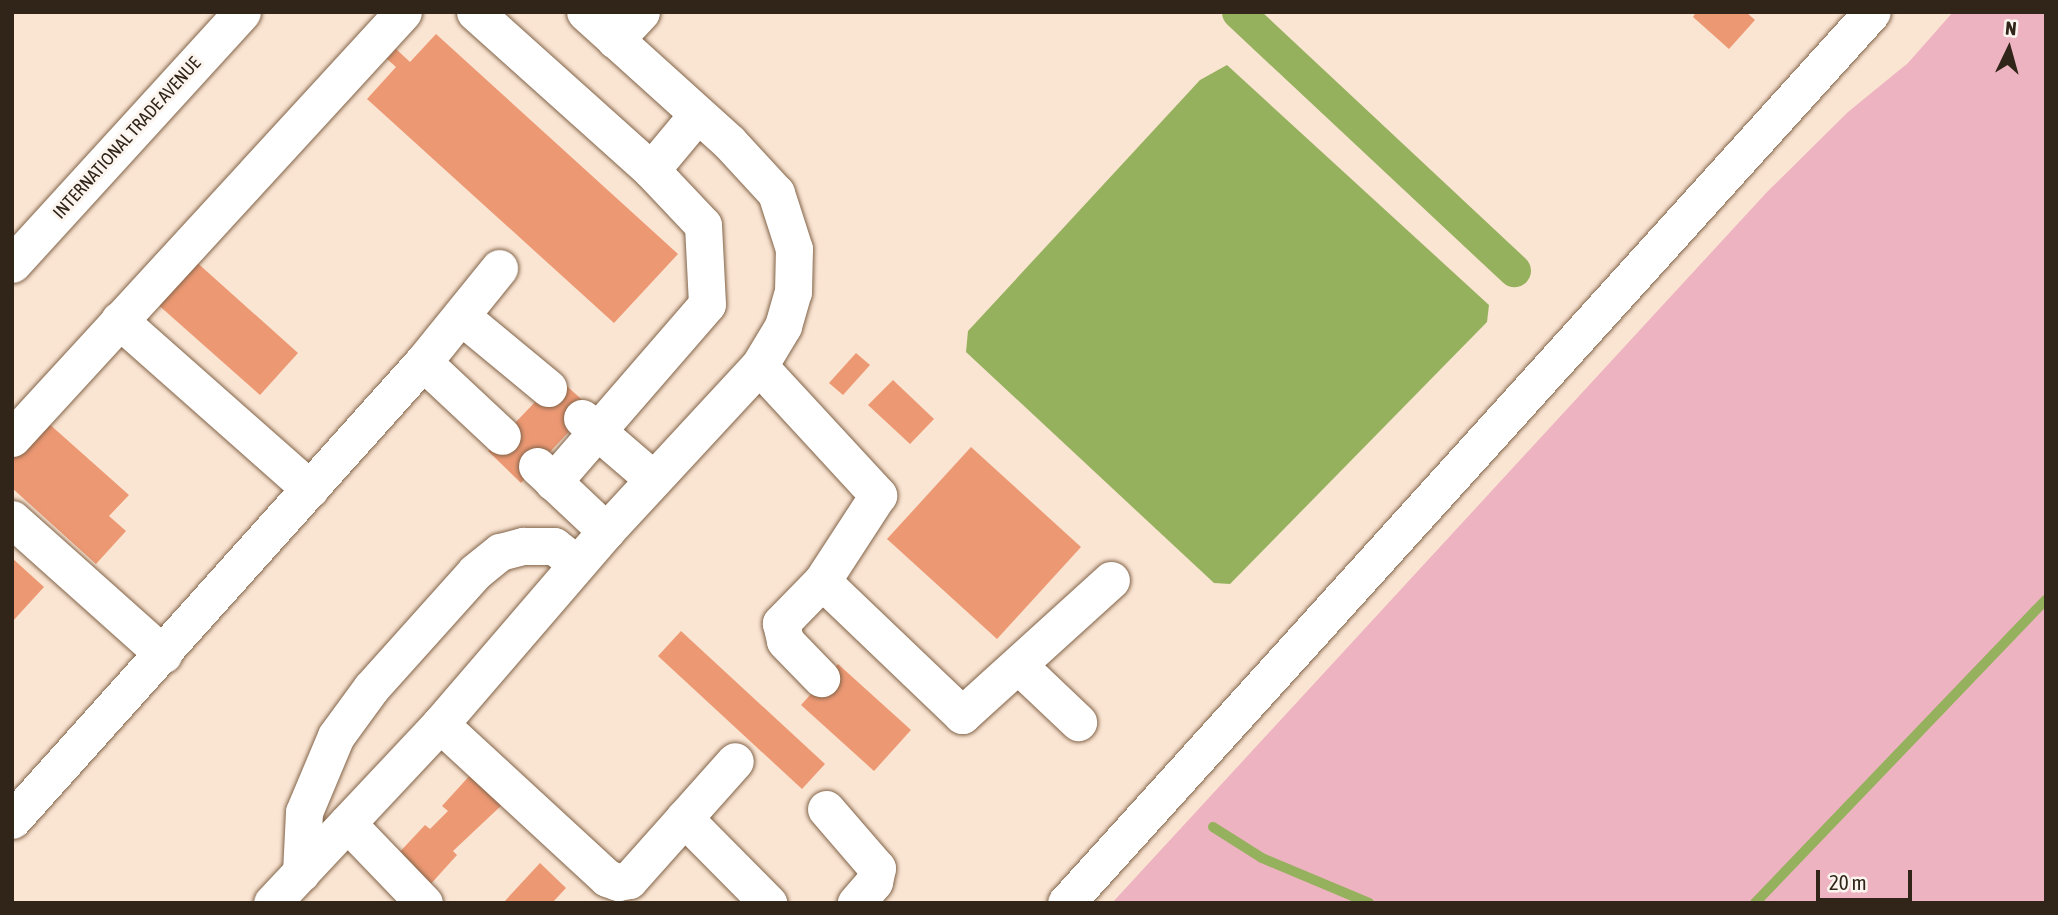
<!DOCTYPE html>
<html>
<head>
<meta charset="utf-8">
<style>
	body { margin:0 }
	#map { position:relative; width:2058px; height:915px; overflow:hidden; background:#fae5d3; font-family:"Asap Condensed",sans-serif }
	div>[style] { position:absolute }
	.green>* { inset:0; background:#edb3c0 }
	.water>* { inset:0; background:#96b15e }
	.stream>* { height:10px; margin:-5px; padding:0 5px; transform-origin:5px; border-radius:5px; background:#96b15e }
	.canal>* { height:33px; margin:-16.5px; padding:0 16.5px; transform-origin:16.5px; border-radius:16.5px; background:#96b15e }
	.building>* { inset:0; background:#ec9873 }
	.roads { filter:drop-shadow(0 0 2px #816348) drop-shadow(0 0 2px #816348) }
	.minor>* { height:37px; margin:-18.5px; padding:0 18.5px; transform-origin:18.5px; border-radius:18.5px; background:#fff }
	span { translate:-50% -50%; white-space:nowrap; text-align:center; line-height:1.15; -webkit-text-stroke:6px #fcf5ef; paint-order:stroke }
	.street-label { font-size:18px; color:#312519 }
	.frame { position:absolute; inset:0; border:14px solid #312519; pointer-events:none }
	.north { position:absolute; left:1974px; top:14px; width:70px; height:70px; -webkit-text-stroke:5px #fcf5ef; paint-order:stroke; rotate:5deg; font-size:19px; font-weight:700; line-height:28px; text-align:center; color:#312519 }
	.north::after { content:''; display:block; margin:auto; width:24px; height:32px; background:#312519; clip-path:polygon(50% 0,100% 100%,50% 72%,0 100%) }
	.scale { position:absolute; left:1816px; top:870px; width:96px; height:32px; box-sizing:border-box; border:4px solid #312519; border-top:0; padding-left:9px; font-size:21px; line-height:24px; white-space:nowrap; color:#312519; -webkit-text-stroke:5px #fcf5ef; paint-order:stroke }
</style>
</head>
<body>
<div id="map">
	<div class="green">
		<div style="clip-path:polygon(1953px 12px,2046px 12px,2046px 903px,1112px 903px,1767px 192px,1848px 112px,1908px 63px)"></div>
	</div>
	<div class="water">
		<div style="clip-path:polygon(1227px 65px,1489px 305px,1487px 322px,1230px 584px,1214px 583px,966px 352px,968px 331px,1200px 80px)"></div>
	</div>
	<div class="stream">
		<div style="left:1213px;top:827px;width:58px;rotate:32.3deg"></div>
		<div style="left:1262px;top:858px;width:116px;rotate:22.8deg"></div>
		<div style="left:1755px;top:903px;width:420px;rotate:-46.2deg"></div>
	</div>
	<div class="canal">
		<div style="left:1238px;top:12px;width:378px;rotate:43.1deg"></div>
	</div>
	<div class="building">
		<div style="clip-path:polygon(1696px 12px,1746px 12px,1755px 20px,1729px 49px,1693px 17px)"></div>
		<div style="clip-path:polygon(436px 34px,678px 254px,614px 323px,367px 99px,396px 67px,387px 59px,396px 49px,410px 62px)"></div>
		<div style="clip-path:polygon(193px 259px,298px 353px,260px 395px,155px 302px)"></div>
		<div style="clip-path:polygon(856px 353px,870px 365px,843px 395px,829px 383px)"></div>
		<div style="clip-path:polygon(558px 378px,591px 408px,521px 483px,488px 451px)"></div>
		<div style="clip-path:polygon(893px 380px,934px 419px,910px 444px,868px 405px)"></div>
		<div style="clip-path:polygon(47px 422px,129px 495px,109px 516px,126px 531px,96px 564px,12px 488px,12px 460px)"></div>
		<div style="clip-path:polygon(971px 447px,1081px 547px,997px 639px,887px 539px)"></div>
		<div style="clip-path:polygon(12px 558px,44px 587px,12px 622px)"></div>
		<div style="clip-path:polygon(681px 631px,825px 764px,802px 789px,658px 656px)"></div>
		<div style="clip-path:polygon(838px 664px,911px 730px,874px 771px,801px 705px)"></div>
		<div style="clip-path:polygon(472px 773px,504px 803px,453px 851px,457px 855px,428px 887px,395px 857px,425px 825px,430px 829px,448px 811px,442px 806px)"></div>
		<div style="clip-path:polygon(540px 863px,566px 888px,552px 903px,503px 903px)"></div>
	</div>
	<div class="roads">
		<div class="minor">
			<div style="left:475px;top:12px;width:237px;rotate:41.9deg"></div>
			<div style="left:651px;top:170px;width:70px;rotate:-50.2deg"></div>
			<div style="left:615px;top:40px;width:38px;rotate:-47deg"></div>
			<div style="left:12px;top:264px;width:341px;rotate:-47.6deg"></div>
			<div style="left:461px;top:316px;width:113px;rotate:39.6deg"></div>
			<div style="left:119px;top:320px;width:255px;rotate:41.5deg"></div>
			<div style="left:423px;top:362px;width:108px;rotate:43.1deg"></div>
			<div style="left:759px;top:366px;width:176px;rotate:47.3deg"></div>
			<div style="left:878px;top:495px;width:103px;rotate:123.1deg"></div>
			<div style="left:822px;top:581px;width:59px;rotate:134.3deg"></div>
			<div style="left:781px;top:623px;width:18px;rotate:77deg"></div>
			<div style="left:785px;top:641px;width:52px;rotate:45.8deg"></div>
			<div style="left:582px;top:418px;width:94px;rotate:40.7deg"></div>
			<div style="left:12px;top:438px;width:578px;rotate:-47.45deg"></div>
			<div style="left:537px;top:466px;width:95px;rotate:43.3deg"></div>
			<div style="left:553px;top:482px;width:235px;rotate:-49.1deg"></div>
			<div style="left:707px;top:304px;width:79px;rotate:-92.9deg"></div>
			<div style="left:703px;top:225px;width:76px;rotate:-133.4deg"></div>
			<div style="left:12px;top:519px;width:203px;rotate:41.8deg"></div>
			<div style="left:822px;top:581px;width:194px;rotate:43.7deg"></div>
			<div style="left:962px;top:715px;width:201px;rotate:-42.2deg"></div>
			<div style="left:1018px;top:665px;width:83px;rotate:43.5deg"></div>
			<div style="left:440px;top:724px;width:227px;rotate:42.7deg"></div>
			<div style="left:607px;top:878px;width:12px;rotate:20deg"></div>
			<div style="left:618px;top:882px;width:11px;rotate:-10deg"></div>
			<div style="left:629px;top:880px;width:159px;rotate:-48.3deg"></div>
			<div style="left:826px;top:809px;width:78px;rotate:49.2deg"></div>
			<div style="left:877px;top:868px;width:14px;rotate:102deg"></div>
			<div style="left:874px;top:882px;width:28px;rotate:131deg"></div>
			<div style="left:684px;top:818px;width:120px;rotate:45.3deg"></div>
			<div style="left:12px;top:820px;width:615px;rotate:-48.1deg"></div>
			<div style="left:423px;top:362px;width:121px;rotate:-51deg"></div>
			<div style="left:347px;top:823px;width:111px;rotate:46.1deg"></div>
			<div style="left:301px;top:873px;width:61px;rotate:-87.2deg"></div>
			<div style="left:304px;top:812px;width:82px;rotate:-67.2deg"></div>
			<div style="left:336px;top:736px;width:59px;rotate:-53.9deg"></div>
			<div style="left:371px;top:688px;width:156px;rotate:-48.1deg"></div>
			<div style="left:475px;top:572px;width:32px;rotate:-39deg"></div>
			<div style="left:500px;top:552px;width:24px;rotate:-15deg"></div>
			<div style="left:523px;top:546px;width:31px"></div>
			<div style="left:554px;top:546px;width:29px;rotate:38deg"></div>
			<div style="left:272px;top:903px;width:245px;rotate:-46.8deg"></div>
			<div style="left:440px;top:724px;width:255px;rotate:-49.3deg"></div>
			<div style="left:606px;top:531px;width:225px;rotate:-47.2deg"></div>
			<div style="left:759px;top:366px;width:47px;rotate:-59deg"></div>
			<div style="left:783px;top:326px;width:35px;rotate:-74deg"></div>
			<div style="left:793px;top:292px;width:43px;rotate:-88.7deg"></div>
			<div style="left:794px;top:249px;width:59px;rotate:-107.8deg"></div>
			<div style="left:776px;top:193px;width:69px;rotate:-132.7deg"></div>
			<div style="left:729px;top:142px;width:194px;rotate:-137.9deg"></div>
			<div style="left:1066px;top:903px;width:1201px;rotate:-47.87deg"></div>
		</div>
	</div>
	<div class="street-label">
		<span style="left:127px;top:138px;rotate:-48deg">INTERNATIONAL TRADE AVENUE</span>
	</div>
	<div class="frame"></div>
	<div class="north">N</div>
	<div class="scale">20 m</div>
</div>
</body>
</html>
